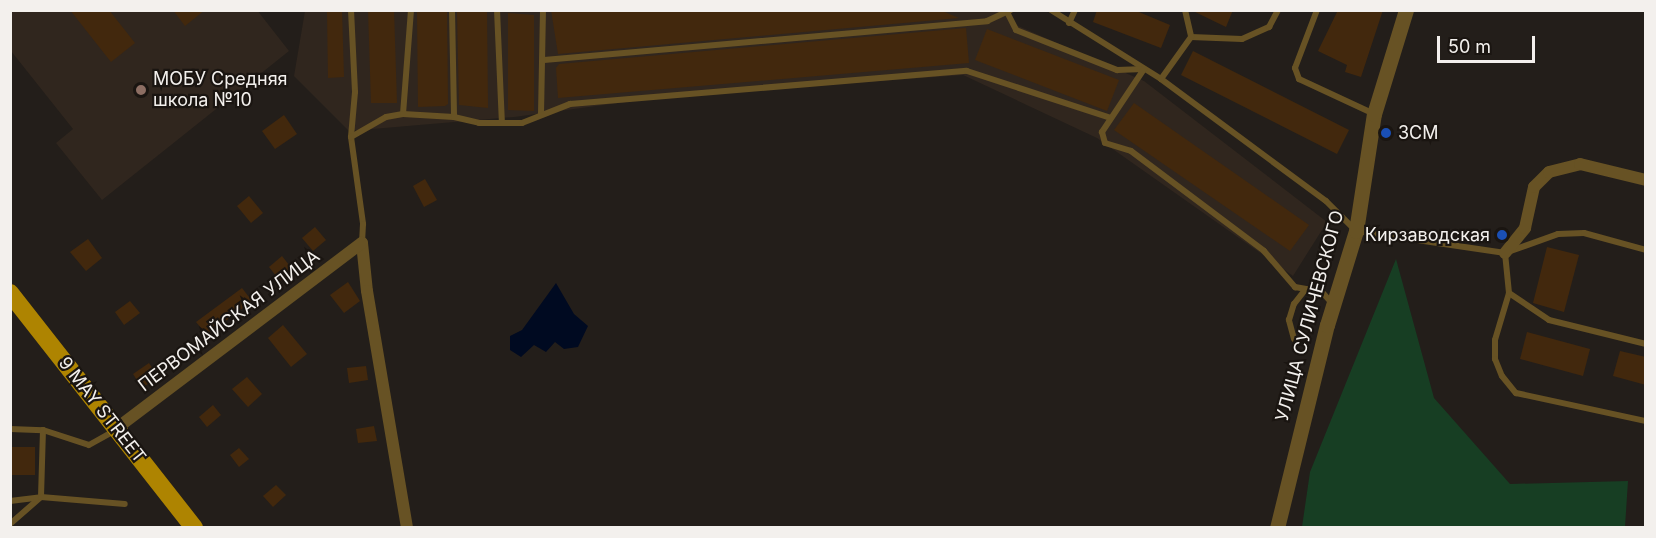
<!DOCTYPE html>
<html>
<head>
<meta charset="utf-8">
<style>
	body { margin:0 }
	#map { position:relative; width:1656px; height:538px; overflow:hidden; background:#231e1a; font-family:Inter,sans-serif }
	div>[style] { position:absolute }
	.built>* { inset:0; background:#30261e }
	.green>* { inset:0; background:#173e23 }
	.water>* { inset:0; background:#000a21 }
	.building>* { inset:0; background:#42280d }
	.service>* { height:6px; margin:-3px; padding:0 3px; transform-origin:3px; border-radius:3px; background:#675224 }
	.minor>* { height:12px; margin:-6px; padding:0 6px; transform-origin:6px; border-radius:6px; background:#675224 }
	.tertiary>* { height:15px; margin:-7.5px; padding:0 7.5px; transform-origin:7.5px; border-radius:7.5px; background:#675224 }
	.primary>* { height:18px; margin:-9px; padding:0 9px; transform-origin:9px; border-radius:9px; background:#ae8401 }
	.dots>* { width:16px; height:16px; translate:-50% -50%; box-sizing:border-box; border:3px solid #1a1511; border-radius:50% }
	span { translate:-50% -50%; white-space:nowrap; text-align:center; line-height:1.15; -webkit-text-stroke:4.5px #1a1511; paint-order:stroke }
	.poi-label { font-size:18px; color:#f3f0ed }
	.left { translate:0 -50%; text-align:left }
	.right { translate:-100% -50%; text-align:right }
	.street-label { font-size:18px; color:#f3f0ed }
	.frame { position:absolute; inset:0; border:12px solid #f3f0ed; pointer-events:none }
	.scale { position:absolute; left:1437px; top:36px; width:98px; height:27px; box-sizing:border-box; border:3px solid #f3f0ed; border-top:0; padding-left:8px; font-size:18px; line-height:21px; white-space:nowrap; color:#f3f0ed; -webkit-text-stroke:4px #1a1511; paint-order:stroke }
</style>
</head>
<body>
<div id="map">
	<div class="built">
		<div style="clip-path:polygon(257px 10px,289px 51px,102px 200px,56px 143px,73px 129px,11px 51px,11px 11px)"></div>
		<div style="clip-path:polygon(305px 11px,1011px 11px,1014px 24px,1144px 81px,1327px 222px,1293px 276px,1097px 138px,963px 75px,671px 96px,514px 117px,349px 131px,294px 76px)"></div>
	</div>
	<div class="green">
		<div style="clip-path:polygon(1396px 259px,1434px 398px,1510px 484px,1628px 481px,1625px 527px,1302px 527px,1310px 472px)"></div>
	</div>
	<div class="water">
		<div style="clip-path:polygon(556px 283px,574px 314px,588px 326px,578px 347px,564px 349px,555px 342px,546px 352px,534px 345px,521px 357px,510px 350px,510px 336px,522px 330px)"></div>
	</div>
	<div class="building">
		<div style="clip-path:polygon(70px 10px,109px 10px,135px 43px,111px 62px)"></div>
		<div style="clip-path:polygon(173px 10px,205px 10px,185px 26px)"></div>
		<div style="clip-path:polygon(327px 10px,342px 10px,344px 77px,328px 78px)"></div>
		<div style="clip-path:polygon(368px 10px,394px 10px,397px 103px,371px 103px)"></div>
		<div style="clip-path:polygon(417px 10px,447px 10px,448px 104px,445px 106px,418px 107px)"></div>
		<div style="clip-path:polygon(457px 10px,487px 10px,488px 108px,459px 105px)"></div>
		<div style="clip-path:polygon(551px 10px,940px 10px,959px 18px,558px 54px)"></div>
		<div style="clip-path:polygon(1097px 10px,1134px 10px,1170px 25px,1161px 48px,1093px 22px)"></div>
		<div style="clip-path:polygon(1191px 10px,1233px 10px,1226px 27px)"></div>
		<div style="clip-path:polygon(1338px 10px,1383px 10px,1361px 77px,1345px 72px,1347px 65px,1318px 51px)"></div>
		<div style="clip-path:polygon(508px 13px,534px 15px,534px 111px,508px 110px)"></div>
		<div style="clip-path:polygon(966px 28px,969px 63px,558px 98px,556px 68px,559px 64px)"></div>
		<div style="clip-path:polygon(987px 29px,1119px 80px,1107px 111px,975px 60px)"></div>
		<div style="clip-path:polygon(1193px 51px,1349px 130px,1337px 154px,1181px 75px)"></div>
		<div style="clip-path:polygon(1134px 103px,1309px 225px,1290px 251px,1114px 130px)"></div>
		<div style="clip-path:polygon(284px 115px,297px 134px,275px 149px,262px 131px)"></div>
		<div style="clip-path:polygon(425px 179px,437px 200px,424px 207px,413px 186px)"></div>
		<div style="clip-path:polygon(249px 196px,263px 213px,251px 223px,237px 206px)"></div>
		<div style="clip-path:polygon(315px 227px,326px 240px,313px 251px,302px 238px)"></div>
		<div style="clip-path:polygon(88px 239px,102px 258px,86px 271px,70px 252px)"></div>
		<div style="clip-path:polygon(1547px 247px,1579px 255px,1564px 312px,1533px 303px)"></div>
		<div style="clip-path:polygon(282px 256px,293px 270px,280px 281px,269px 267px)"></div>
		<div style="clip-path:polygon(348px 282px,360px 301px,344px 313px,330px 295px)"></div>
		<div style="clip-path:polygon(242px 288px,252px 301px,207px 335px,196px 322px)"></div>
		<div style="clip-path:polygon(130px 301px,140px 313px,124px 325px,115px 312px)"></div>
		<div style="clip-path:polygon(283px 325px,307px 354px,291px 367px,268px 338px)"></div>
		<div style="clip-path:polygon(1527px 332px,1590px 349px,1583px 376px,1520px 359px)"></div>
		<div style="clip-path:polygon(1620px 351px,1646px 357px,1646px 385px,1613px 376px)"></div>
		<div style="clip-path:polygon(149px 363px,158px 377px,142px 388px,133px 374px)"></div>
		<div style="clip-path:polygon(366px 366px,368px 380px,349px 383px,347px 368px)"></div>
		<div style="clip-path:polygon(247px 377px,262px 394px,248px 407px,232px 389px)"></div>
		<div style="clip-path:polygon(213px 405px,221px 415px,207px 427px,199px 417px)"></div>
		<div style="clip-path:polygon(374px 426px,377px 441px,358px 443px,356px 429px)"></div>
		<div style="clip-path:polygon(10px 447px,35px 447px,35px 475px,10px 475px)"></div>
		<div style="clip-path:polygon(239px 448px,249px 459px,239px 467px,230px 455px)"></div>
		<div style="clip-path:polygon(276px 485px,286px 495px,273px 507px,263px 496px)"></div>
	</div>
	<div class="service">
		<div style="left:351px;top:10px;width:82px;rotate:87.2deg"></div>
		<div style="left:355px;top:92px;width:45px;rotate:95.1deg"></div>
		<div style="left:351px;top:137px;width:88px;rotate:82.1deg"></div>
		<div style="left:363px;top:224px;width:19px;rotate:93deg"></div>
		<div style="left:452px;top:10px;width:107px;rotate:88.9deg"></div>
		<div style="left:497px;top:10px;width:113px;rotate:87.5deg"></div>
		<div style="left:1051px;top:10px;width:130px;rotate:32.1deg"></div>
		<div style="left:1161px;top:79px;width:205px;rotate:36.5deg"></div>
		<div style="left:1326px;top:201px;width:42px;rotate:45deg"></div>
		<div style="left:1356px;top:231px;width:151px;rotate:8.4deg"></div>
		<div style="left:1505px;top:253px;width:56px;rotate:-19.7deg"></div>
		<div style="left:1558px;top:234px;width:26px;rotate:-2deg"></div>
		<div style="left:1584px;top:233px;width:64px;rotate:15.3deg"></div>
		<div style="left:1185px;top:10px;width:28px;rotate:77deg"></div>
		<div style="left:1191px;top:37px;width:51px;rotate:2.2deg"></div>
		<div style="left:1242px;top:39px;width:30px;rotate:-24deg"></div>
		<div style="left:1269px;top:27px;width:19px;rotate:-62deg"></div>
		<div style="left:1317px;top:10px;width:62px;rotate:110.8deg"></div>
		<div style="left:1295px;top:68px;width:12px;rotate:70deg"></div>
		<div style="left:1299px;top:79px;width:83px;rotate:25deg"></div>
		<div style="left:1008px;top:14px;width:18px;rotate:63deg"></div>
		<div style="left:1016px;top:30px;width:109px;rotate:21.6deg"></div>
		<div style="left:1117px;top:70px;width:27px;rotate:-2deg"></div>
		<div style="left:1069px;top:23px;width:14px;rotate:-65deg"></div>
		<div style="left:544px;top:60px;width:445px;rotate:-5deg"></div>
		<div style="left:987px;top:21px;width:26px;rotate:-25deg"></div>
		<div style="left:1144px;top:69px;width:76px;rotate:123.7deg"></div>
		<div style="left:1102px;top:132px;width:11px;rotate:75deg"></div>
		<div style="left:1105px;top:143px;width:27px;rotate:17deg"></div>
		<div style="left:1131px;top:151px;width:166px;rotate:36.9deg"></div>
		<div style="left:1264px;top:251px;width:48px;rotate:49.3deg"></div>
		<div style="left:1295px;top:287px;width:27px;rotate:10deg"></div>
		<div style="left:1322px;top:292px;width:15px;rotate:48deg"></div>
		<div style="left:1161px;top:79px;width:52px;rotate:-54.5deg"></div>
		<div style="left:403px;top:114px;width:104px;rotate:-85.6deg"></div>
		<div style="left:541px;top:114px;width:104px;rotate:-88.9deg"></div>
		<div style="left:351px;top:137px;width:40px;rotate:-29.7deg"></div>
		<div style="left:386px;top:117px;width:17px;rotate:-10deg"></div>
		<div style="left:403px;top:114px;width:51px;rotate:3.4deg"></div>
		<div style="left:454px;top:117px;width:26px;rotate:13deg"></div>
		<div style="left:479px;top:123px;width:43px"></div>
		<div style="left:522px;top:123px;width:52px;rotate:-21.6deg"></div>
		<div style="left:570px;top:104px;width:398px;rotate:-4.8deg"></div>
		<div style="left:967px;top:71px;width:151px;rotate:18.1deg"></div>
		<div style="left:1505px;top:253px;width:40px;rotate:84.3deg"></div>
		<div style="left:1509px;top:293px;width:49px;rotate:106.6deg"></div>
		<div style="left:1495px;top:340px;width:19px;rotate:90deg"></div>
		<div style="left:1495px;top:359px;width:18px;rotate:68deg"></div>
		<div style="left:1502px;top:376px;width:22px;rotate:51deg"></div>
		<div style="left:1516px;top:393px;width:133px;rotate:12.2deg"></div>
		<div style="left:1509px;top:293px;width:48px;rotate:34deg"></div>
		<div style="left:1549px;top:320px;width:100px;rotate:13.9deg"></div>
		<div style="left:1294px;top:339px;width:20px;rotate:-105deg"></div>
		<div style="left:1289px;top:320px;width:17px;rotate:-73deg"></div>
		<div style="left:1294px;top:304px;width:18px;rotate:-52deg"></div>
		<div style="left:10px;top:429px;width:33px;rotate:2deg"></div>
		<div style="left:43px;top:430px;width:48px;rotate:18.1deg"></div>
		<div style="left:89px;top:445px;width:29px;rotate:-29deg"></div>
		<div style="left:10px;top:501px;width:31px;rotate:-7deg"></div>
		<div style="left:41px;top:497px;width:67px;rotate:-88.3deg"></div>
		<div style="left:10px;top:524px;width:41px;rotate:-41.1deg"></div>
		<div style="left:41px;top:497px;width:84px;rotate:4.8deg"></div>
	</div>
	<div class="minor">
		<div style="left:362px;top:243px;width:48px;rotate:84.1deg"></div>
		<div style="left:367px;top:291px;width:240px;rotate:80.4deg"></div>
		<div style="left:1505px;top:253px;width:32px;rotate:-51deg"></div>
		<div style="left:1525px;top:228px;width:42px;rotate:-77.6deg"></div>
		<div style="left:1534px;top:187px;width:21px;rotate:-45deg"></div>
		<div style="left:1549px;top:172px;width:32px;rotate:-14deg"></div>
		<div style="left:1580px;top:164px;width:68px;rotate:13.6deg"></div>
		<div style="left:117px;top:428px;width:307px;rotate:-37.1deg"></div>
	</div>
	<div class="tertiary">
		<div style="left:1277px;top:528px;width:209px;rotate:-76.2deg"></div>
		<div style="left:1327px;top:325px;width:98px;rotate:-72.9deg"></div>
		<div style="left:1356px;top:231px;width:118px;rotate:-81.3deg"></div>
		<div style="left:1374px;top:114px;width:109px;rotate:-72.9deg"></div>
	</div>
	<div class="primary">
		<div style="left:10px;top:293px;width:298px;rotate:51.9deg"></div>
	</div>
	<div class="dots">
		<div style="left:141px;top:90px;background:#8d6e63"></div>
		<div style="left:1386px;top:133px;background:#1a4fb4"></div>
		<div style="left:1502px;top:235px;background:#1a4fb4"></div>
	</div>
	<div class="poi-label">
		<span class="left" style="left:153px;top:90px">МОБУ Средняя<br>школа №10</span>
		<span class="left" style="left:1398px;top:133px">ЗСМ</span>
		<span class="right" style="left:1490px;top:235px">Кирзаводская</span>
	</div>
	<div class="street-label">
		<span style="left:1310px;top:316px;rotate:-75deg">УЛИЦА СУЛИЧЕВСКОГО</span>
		<span style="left:229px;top:321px;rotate:-37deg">ПЕРВОМАЙСКАЯ УЛИЦА</span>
		<span style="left:102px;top:410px;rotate:52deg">9 MAY STREET</span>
	</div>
	<div class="frame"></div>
	<div class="scale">50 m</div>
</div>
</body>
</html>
